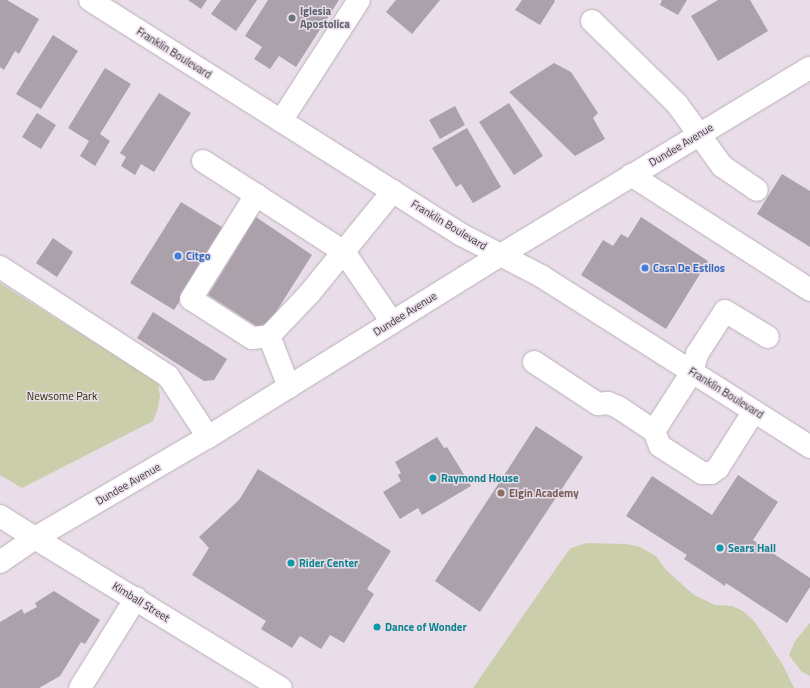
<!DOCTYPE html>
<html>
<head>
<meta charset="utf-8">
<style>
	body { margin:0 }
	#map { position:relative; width:810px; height:688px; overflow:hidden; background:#e8dde8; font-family:"Titillium Web",sans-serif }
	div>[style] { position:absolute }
	.green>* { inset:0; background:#cbceab }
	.building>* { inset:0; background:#aba1ab }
	.roads { filter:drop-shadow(0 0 1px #bbb0ba) drop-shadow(0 0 1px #bbb0ba) }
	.minor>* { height:22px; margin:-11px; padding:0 11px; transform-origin:11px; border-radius:11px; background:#fff }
	.major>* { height:22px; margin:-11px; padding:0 11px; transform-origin:11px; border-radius:11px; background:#fff }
	.dots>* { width:11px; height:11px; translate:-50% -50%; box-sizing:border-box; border:2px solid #e8dde8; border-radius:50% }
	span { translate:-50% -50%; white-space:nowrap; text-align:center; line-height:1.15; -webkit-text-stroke:3px #e8dde8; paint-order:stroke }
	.worship-label { font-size:11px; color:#5b616d; font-weight:700 }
	.left { translate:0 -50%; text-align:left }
	.street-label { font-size:11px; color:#403b40 }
	.shop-label { font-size:11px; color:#366cbe; font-weight:700 }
	.park-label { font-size:11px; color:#2b2c00 }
	.culture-label { font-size:11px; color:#0d838f; font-weight:700 }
	.education-label { font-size:11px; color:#785e54; font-weight:700 }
</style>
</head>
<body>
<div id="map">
	<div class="green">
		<div style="clip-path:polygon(0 283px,158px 383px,160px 397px,157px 411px,153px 421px,22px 488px,0 475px)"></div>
		<div style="clip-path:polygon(587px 543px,626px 544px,640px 547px,656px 556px,666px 570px,694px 595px,715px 605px,732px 606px,743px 611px,755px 622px,770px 645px,784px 667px,794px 688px,473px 688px,566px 554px,571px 548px)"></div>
		<div style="clip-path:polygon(810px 623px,810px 676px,801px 671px,789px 655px,795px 641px)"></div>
	</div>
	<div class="building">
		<div style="clip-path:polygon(0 0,7px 0,39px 19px,19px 54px,15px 51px,4px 70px,0 67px)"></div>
		<div style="clip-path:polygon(188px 0,207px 0,201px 9px)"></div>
		<div style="clip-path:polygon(221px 0,257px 0,236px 31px,211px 14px)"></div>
		<div style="clip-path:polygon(268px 0,339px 0,296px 67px,279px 56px,270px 69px,254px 59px,262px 47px,245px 36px)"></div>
		<div style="clip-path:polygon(396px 0,440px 0,412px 34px,386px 12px)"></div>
		<div style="clip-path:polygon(522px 0,554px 0,555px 1px,540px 25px,515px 10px)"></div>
		<div style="clip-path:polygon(662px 0,687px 0,678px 15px,660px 5px)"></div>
		<div style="clip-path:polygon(718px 0,750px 0,768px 31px,718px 61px,691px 16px)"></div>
		<div style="clip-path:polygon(53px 35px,78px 51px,41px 109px,16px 94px)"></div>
		<div style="clip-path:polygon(554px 63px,571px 72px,598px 113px,593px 118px,605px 139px,575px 156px,509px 92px)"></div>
		<div style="clip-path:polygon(105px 68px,131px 84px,100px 134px,110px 141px,95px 166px,80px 156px,89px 141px,68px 128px)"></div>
		<div style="clip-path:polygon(159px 93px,191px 113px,154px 172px,141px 164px,135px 175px,121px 166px,126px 157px,120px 153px)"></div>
		<div style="clip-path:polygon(509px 103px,543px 156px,514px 175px,479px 122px)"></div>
		<div style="clip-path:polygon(455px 106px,465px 125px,440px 139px,429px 120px)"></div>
		<div style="clip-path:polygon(37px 113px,56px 125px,41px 149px,22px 137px)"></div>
		<div style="clip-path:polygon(467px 128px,501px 187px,473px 203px,461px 184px,456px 187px,432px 148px)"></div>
		<div style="clip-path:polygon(782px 174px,810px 191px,810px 247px,757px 214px)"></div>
		<div style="clip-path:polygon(181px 202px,225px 229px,174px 310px,130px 283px)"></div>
		<div style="clip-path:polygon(256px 217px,312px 255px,264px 331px,208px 295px)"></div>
		<div style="clip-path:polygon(641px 217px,708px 261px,666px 329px,581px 275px,603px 240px,613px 246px,621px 234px,628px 238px)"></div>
		<div style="clip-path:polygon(53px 238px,73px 252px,57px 277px,36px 263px)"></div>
		<div style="clip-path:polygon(153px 312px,227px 359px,214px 380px,204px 381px,137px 338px)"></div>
		<div style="clip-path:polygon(536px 426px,583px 457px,480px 612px,435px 581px)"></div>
		<div style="clip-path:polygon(437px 437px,444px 448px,447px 447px,471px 486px,422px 515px,418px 508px,400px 519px,383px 492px,401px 481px,398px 475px,401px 473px,395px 462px)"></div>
		<div style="clip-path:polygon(258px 469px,391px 551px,367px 589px,374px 594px,344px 643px,330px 635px,321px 649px,300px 636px,292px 648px,261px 629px,266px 621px,192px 575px,209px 548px,199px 537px,239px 500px)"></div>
		<div style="clip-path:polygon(738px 475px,778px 502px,753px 540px,810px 578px,810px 587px,787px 623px,726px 583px,725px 586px,684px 559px,687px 555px,626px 516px,652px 476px,712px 515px)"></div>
		<div style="clip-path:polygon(54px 591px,100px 620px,85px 644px,81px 642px,60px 676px,39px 688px,0 688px,0 622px,22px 609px,24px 614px,37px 607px,35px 603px)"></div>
	</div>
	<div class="roads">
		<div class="minor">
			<div style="left:90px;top:0;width:440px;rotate:32.3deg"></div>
			<div style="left:462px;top:235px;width:89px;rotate:27.4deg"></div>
			<div style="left:541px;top:276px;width:319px;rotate:32.4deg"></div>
			<div style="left:592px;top:21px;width:119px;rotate:44.3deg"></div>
			<div style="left:677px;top:104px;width:77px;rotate:54deg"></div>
			<div style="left:722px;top:166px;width:42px;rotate:34.4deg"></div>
			<div style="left:281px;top:121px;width:144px;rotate:-57.2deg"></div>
			<div style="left:203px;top:161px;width:63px;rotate:32.7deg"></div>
			<div style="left:631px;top:175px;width:213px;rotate:32.7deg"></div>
			<div style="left:0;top:267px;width:200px;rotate:33deg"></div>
			<div style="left:168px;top:376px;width:73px;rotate:56.7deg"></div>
			<div style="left:269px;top:336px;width:17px;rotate:173deg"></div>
			<div style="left:252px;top:338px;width:72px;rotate:-147.4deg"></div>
			<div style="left:191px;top:299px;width:123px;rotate:-58deg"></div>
			<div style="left:256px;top:195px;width:105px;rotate:32.9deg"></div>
			<div style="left:344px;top:252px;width:85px;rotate:55.6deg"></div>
			<div style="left:534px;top:362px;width:77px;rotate:33.3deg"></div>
			<div style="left:598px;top:404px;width:10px;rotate:-6deg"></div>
			<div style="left:608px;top:403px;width:11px;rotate:22deg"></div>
			<div style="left:618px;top:407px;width:43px;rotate:33.7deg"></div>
			<div style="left:654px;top:431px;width:16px;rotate:68deg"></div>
			<div style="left:660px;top:446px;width:50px;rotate:32.7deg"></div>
			<div style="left:702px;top:473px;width:9px"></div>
			<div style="left:711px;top:473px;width:9px;rotate:-36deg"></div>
			<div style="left:718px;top:468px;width:67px;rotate:-57.7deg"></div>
			<div style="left:289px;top:387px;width:55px;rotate:-111.4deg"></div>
			<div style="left:269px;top:336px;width:58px;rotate:-46.4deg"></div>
			<div style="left:309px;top:294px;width:133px;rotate:-50.8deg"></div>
			<div style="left:654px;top:431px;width:70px;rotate:-57.2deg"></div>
			<div style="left:692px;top:372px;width:19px;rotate:-74deg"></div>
			<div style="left:697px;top:354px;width:51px;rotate:-56.9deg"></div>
			<div style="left:725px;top:311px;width:50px;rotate:31.2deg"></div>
			<div style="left:35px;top:538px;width:288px;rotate:31.4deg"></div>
			<div style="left:80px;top:688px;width:106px;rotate:-58.1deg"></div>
		</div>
		<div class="major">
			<div style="left:0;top:516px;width:41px;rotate:32.2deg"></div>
			<div style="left:0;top:562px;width:42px;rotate:-34.4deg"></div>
			<div style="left:35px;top:538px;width:200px;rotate:-30.3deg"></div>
			<div style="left:208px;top:437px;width:343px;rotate:-31.9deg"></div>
			<div style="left:499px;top:256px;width:363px;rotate:-31.2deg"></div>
		</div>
	</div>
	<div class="dots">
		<div style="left:292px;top:18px;background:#6b7280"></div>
		<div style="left:178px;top:256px;background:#3f7fe0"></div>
		<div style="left:645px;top:268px;background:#3f7fe0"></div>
		<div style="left:433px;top:478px;background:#0f9aa8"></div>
		<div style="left:501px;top:493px;background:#8d6e63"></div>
		<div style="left:720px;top:548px;background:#0f9aa8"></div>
		<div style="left:291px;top:563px;background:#0f9aa8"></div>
		<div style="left:377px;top:627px;background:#0f9aa8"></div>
	</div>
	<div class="worship-label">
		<span class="left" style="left:300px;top:18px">Iglesia<br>Apostolica</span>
	</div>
	<div class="street-label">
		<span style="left:174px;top:53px;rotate:32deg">Franklin Boulevard</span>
		<span style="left:681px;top:145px;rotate:-31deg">Dundee Avenue</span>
		<span style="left:449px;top:225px;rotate:31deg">Franklin Boulevard</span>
		<span style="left:405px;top:314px;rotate:-32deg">Dundee Avenue</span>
		<span style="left:726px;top:393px;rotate:32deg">Franklin Boulevard</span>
		<span style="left:128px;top:484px;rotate:-30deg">Dundee Avenue</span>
		<span style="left:141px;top:602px;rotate:32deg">Kimball Street</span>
	</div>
	<div class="shop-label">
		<span class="left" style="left:186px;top:256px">Citgo</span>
		<span class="left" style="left:653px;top:268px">Casa De Estilos</span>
	</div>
	<div class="park-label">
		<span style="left:62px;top:396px">Newsome Park</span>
	</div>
	<div class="culture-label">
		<span class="left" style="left:441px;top:478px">Raymond House</span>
		<span class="left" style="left:728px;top:548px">Sears Hall</span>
		<span class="left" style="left:299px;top:563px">Rider Center</span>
		<span class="left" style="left:385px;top:627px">Dance of Wonder</span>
	</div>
	<div class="education-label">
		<span class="left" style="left:509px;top:493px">Elgin Academy</span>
	</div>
</div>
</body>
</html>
